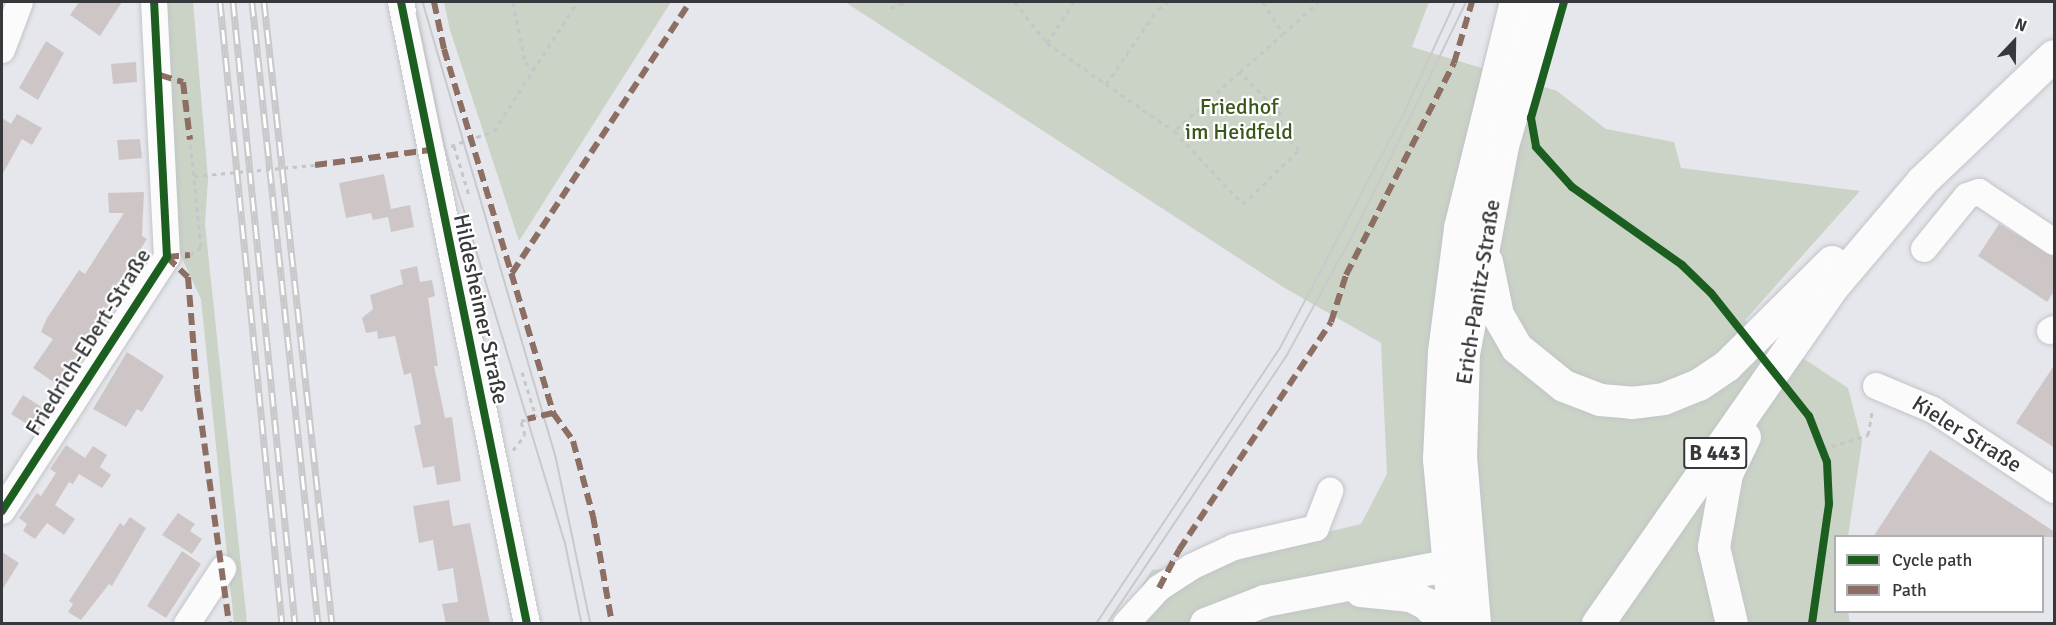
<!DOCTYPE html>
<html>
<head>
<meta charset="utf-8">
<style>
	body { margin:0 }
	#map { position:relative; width:2056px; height:625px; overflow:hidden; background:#e5e7ec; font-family:Signika,sans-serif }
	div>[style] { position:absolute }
	.green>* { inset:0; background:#cad3c6 }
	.building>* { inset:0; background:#cec6c6 }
	.path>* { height:3px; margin-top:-1.5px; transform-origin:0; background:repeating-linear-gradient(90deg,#c5c6c8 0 4.5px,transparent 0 9px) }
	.roads { filter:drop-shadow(0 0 2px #c3c4c8) drop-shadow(0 0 2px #c3c4c8) }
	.minor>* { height:26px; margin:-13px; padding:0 13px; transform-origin:13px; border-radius:13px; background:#fbfbfc }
	.major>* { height:32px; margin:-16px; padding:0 16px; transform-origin:16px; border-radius:16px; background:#fbfbfc }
	.tram>* { height:1.5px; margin:-0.75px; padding:0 0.75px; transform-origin:0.75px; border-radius:0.75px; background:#c9c9cb }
	.rail>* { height:7px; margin-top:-3.5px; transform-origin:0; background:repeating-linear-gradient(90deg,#fff 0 14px,#c9c9cb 0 28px); box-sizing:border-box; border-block:2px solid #c9c9cb }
	.path-bridge>* { height:3px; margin-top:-1.5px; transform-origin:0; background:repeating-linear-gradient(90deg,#c5c6c8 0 4.5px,transparent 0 9px) }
	.quiet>* { height:6px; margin-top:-3px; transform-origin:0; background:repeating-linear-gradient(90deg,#8d6e63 0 12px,transparent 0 18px) }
	.cycleway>* { height:8px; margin:-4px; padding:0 4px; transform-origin:4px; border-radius:4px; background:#1b5e20 }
	span { translate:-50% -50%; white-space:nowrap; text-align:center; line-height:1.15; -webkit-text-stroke:4.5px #fff; paint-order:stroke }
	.shield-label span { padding:2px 4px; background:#fff; border:2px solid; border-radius:4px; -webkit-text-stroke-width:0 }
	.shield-label { font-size:21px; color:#36383b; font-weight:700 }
	.park-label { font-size:22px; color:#39561b }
	.street-label { font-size:22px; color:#36383b }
	.frame { position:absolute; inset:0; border:3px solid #36383b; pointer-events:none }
	.legend { position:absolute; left:1834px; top:535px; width:210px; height:78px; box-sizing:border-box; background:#fff; border:2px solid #afafb1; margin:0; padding:8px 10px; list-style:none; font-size:18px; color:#36383b }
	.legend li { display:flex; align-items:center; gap:12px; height:30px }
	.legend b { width:30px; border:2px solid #afafb1 }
	.north { position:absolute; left:1984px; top:12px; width:60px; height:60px; -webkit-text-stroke:4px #fff; paint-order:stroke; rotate:22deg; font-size:16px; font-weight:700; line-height:24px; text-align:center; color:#36383b }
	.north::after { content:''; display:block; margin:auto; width:21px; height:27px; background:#36383b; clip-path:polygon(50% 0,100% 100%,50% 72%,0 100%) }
</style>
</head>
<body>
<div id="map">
	<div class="green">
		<div style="clip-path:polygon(167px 2px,193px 2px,208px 178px,205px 224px,247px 623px,234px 623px,201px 299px,179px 252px)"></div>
		<div style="clip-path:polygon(444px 2px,671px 2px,519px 241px,450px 30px)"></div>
		<div style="clip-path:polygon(845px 2px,1429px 2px,1412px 47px,1557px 91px,1606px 129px,1674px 142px,1681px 168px,1860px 191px,1745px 320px,1848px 388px,1862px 442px,1848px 536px,1836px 536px,1836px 612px,1848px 612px,1850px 623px,1117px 623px,1152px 570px,1176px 568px,1361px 524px,1387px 474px,1381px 343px,1283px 287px)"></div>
	</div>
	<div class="building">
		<div style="clip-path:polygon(79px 2px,122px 2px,100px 36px,70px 15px)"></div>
		<div style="clip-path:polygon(46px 41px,64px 53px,38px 100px,19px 88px)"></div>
		<div style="clip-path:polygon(136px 62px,137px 82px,113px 84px,111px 64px)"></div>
		<div style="clip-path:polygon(17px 114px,42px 128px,32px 145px,22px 139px,2px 175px,2px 118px,11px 124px)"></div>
		<div style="clip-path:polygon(140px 139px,142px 158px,119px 160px,117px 140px)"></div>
		<div style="clip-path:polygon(384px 174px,391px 209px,410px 205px,414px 227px,391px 232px,388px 217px,373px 220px,371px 213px,346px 218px,339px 183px)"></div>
		<div style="clip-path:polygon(144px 192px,142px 236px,147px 239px,138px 253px,146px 258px,133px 278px,128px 275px,111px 303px,116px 306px,58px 385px,33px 368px,53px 339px,41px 332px,47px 318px,79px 270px,85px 274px,124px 213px,109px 213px,108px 193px)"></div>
		<div style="clip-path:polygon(1999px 224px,2055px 257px,2055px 290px,2047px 302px,1978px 256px)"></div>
		<div style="clip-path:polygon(417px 266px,420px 282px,432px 280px,435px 296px,428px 298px,438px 366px,434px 366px,445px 418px,452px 417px,461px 481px,437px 485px,434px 466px,423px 468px,414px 426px,421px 424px,411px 373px,404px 375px,395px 336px,378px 339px,377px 331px,366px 333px,362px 318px,373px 309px,370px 295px,403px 284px,400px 270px)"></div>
		<div style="clip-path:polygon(127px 352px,164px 376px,142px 412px,137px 409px,126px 427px,93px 409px)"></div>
		<div style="clip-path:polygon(2055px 364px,2055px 448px,2016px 423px)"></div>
		<div style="clip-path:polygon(23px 395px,46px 410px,35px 429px,11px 414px)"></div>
		<div style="clip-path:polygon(66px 445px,85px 458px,93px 446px,107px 455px,100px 467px,111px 475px,102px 488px,79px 474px,73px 484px,69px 482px,55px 505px,75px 519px,64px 535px,47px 523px,35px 539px,23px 531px,27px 524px,19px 518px,37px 493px,41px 496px,56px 473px,50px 469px)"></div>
		<div style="clip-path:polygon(1930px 450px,2055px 532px,2055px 537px,1873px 537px)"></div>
		<div style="clip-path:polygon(449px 500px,453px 526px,470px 523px,490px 624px,446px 624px,442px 604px,458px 602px,453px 568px,438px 571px,433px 540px,419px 543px,413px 506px)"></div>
		<div style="clip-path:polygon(178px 513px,195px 524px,190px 531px,202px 539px,192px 554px,162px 535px)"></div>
		<div style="clip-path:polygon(130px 517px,146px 528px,112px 586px,109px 584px,81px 620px,68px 612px,73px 604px,69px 601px,120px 523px,124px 526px)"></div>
		<div style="clip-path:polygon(182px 551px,201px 564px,166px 618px,147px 606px)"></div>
		<div style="clip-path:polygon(2px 552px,19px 563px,2px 590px)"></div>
	</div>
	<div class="path">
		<div style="left:513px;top:2px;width:61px;rotate:78.7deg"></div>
		<div style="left:525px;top:62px;width:11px;rotate:41deg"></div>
		<div style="left:1015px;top:2px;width:52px;rotate:52deg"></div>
		<div style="left:1047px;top:43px;width:72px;rotate:34.8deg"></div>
		<div style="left:1106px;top:84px;width:91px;rotate:-55.3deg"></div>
		<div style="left:1158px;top:9px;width:12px;rotate:-35deg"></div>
		<div style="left:1263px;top:2px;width:38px;rotate:58deg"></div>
		<div style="left:1283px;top:34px;width:47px;rotate:-42.4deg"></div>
		<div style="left:891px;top:8px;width:17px;rotate:-21deg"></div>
		<div style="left:1047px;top:43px;width:49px;rotate:-56.6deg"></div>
		<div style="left:1240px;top:72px;width:57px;rotate:-41.5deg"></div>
		<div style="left:1106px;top:84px;width:83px;rotate:34.7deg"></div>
		<div style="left:1174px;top:131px;width:100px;rotate:46.6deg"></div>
		<div style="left:1243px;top:204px;width:78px;rotate:-44deg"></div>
		<div style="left:1299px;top:150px;width:23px;rotate:-131deg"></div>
		<div style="left:1284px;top:133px;width:22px;rotate:-103deg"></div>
		<div style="left:1279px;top:112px;width:56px;rotate:-134.3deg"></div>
		<div style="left:1240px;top:72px;width:89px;rotate:138.2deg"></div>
		<div style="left:451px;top:146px;width:46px;rotate:-19.2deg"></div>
		<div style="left:494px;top:131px;width:153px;rotate:-57.2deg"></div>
		<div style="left:454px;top:146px;width:51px;rotate:73deg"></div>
		<div style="left:190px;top:255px;width:14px;rotate:-36deg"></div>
		<div style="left:201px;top:247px;width:108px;rotate:-95.9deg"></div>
		<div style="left:522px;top:372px;width:47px;rotate:72.7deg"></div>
		<div style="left:1823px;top:449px;width:47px;rotate:-17.3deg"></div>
		<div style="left:1868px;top:435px;width:27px;rotate:-80deg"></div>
		<div style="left:513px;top:450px;width:19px;rotate:-51deg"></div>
		<div style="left:525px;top:435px;width:15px;rotate:-106deg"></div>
		<div style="left:521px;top:421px;width:7px;rotate:-16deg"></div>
	</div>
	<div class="roads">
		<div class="minor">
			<div style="left:401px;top:2px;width:635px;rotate:78.55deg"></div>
			<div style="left:2px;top:50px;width:51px;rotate:-69.4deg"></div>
			<div style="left:1924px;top:249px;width:68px;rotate:-50.9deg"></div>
			<div style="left:1967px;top:196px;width:13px;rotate:-18deg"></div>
			<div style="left:1979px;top:192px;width:90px;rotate:33.7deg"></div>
			<div style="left:2050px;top:331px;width:4px;rotate:-27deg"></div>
			<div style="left:1876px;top:386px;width:62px;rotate:22.8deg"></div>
			<div style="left:1933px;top:410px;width:145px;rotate:33.5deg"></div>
			<div style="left:2px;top:511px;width:303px;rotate:-57deg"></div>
			<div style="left:167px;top:257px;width:255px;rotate:-92.9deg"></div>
			<div style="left:187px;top:624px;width:66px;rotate:-56.8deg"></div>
			<div style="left:1126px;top:624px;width:49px;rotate:-47.5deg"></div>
			<div style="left:1159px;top:588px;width:38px;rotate:-33deg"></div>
			<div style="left:1191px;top:567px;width:47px;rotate:-24.9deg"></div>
			<div style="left:1234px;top:547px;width:84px;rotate:-13deg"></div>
			<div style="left:1316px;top:528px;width:40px;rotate:-69deg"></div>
		</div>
		<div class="major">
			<div style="left:1487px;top:262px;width:54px;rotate:78.3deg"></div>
			<div style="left:1498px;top:315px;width:38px;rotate:60deg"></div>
			<div style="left:1517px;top:348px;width:60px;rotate:39deg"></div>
			<div style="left:1564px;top:386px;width:39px;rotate:21deg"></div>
			<div style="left:1600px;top:400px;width:32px;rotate:5deg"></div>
			<div style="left:1632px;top:403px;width:32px;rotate:-7deg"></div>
			<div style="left:1664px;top:399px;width:38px;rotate:-22deg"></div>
			<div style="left:1699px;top:385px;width:34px;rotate:-34deg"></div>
			<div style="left:1727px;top:366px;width:148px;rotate:-44.7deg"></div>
			<div style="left:1361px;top:591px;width:50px;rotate:5.7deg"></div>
			<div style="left:1411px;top:596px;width:18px;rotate:27deg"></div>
			<div style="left:1427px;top:604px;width:27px;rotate:48deg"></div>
			<div style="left:1453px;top:610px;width:152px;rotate:-95.3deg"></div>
			<div style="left:1439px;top:459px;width:107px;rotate:-87.3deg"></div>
			<div style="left:1444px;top:352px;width:125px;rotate:-82.6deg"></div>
			<div style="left:1460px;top:228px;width:233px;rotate:-76.1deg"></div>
			<div style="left:1206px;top:624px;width:63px;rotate:-21.3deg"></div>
			<div style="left:1265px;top:601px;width:206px;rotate:-10.9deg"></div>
			<div style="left:1475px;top:624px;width:166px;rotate:-94.8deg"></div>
			<div style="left:1461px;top:459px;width:105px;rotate:-88.4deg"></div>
			<div style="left:1464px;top:354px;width:212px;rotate:-79.4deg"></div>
			<div style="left:1503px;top:146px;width:150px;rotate:-74.1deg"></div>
			<div style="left:1598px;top:624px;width:411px;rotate:-55.1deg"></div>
			<div style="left:1833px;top:287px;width:138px;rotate:-49.7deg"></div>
			<div style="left:1922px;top:182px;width:182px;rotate:-43.7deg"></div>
			<div style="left:1732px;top:624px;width:79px;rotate:-103.2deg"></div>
			<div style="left:1714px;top:547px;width:74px;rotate:-79.9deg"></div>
			<div style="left:1727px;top:474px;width:41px;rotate:-64.1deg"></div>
		</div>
	</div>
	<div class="tram">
		<div style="left:423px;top:2px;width:474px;rotate:73.7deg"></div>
		<div style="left:556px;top:457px;width:171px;rotate:78.2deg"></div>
		<div style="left:417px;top:13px;width:137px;rotate:78.2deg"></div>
		<div style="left:445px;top:147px;width:412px;rotate:73.1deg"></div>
		<div style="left:565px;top:541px;width:85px;rotate:78.4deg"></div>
		<div style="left:1096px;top:624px;width:329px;rotate:-56.3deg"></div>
		<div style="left:1279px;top:350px;width:268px;rotate:-62.2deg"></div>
		<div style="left:1404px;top:113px;width:122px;rotate:-65.3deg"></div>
		<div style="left:1107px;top:624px;width:324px;rotate:-56.2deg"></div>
		<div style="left:1287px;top:355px;width:141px;rotate:-61.3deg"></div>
		<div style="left:1355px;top:231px;width:254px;rotate:-64.1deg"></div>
	</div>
	<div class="rail">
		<div style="left:220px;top:2px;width:625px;rotate:84.31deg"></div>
		<div style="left:233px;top:2px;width:625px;rotate:84.31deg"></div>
		<div style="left:252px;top:2px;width:625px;rotate:83.94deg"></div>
		<div style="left:264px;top:2px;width:626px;rotate:83.76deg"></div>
	</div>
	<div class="path-bridge">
		<div style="left:194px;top:176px;width:121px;rotate:-5.2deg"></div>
	</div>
	<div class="quiet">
		<div style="left:434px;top:2px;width:48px;rotate:78deg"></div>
		<div style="left:444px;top:49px;width:380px;rotate:73.3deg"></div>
		<div style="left:553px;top:413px;width:26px;rotate:167deg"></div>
		<div style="left:160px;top:75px;width:24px;rotate:17deg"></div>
		<div style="left:183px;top:82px;width:58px;rotate:83.1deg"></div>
		<div style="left:315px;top:165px;width:116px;rotate:-7.4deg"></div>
		<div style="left:167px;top:257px;width:29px;rotate:44deg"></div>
		<div style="left:188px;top:277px;width:113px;rotate:85.4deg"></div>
		<div style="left:197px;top:390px;width:236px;rotate:82.2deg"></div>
		<div style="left:167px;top:257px;width:23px;rotate:-5deg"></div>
		<div style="left:512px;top:273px;width:324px;rotate:-56.7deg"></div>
		<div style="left:553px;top:413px;width:34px;rotate:54deg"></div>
		<div style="left:573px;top:441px;width:78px;rotate:75.1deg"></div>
		<div style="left:593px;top:516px;width:110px;rotate:80deg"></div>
		<div style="left:1159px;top:588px;width:43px;rotate:-62.2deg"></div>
		<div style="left:1179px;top:550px;width:274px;rotate:-56.3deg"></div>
		<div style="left:1331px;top:322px;width:49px;rotate:-72.3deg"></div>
		<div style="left:1346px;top:275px;width:238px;rotate:-63deg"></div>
		<div style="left:1454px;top:63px;width:64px;rotate:-73.6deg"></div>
	</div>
	<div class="cycleway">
		<div style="left:401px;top:2px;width:635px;rotate:78.55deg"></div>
		<div style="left:1564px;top:2px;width:121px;rotate:105.9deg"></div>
		<div style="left:1531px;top:118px;width:29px;rotate:80deg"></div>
		<div style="left:1536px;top:147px;width:54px;rotate:48deg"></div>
		<div style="left:1572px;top:187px;width:135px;rotate:35.3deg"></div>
		<div style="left:1682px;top:265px;width:40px;rotate:44deg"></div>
		<div style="left:1711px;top:293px;width:157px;rotate:51.5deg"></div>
		<div style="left:1809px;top:416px;width:49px;rotate:68.6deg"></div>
		<div style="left:1827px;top:462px;width:42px;rotate:87.3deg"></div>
		<div style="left:1829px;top:504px;width:121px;rotate:98.1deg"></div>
		<div style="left:2px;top:511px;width:303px;rotate:-57deg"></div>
		<div style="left:167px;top:257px;width:255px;rotate:-92.9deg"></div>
	</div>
	<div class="shield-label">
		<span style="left:1715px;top:453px">B 443</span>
	</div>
	<div class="park-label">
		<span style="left:1239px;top:119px">Friedhof<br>im Heidfeld</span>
	</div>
	<div class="street-label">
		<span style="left:1478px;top:292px;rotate:-81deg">Erich-Panitz-Straße</span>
		<span style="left:481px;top:309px;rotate:78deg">Hildesheimer Straße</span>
		<span style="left:88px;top:342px;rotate:-58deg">Friedrich-Ebert-Straße</span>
		<span style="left:1967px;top:434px;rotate:32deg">Kieler Straße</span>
	</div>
	<div class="frame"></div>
	<ul class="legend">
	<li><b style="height:8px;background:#1b5e20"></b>Cycle path</li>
	<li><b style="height:8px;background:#8d6e63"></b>Path</li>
	</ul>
	<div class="north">N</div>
</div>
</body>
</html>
